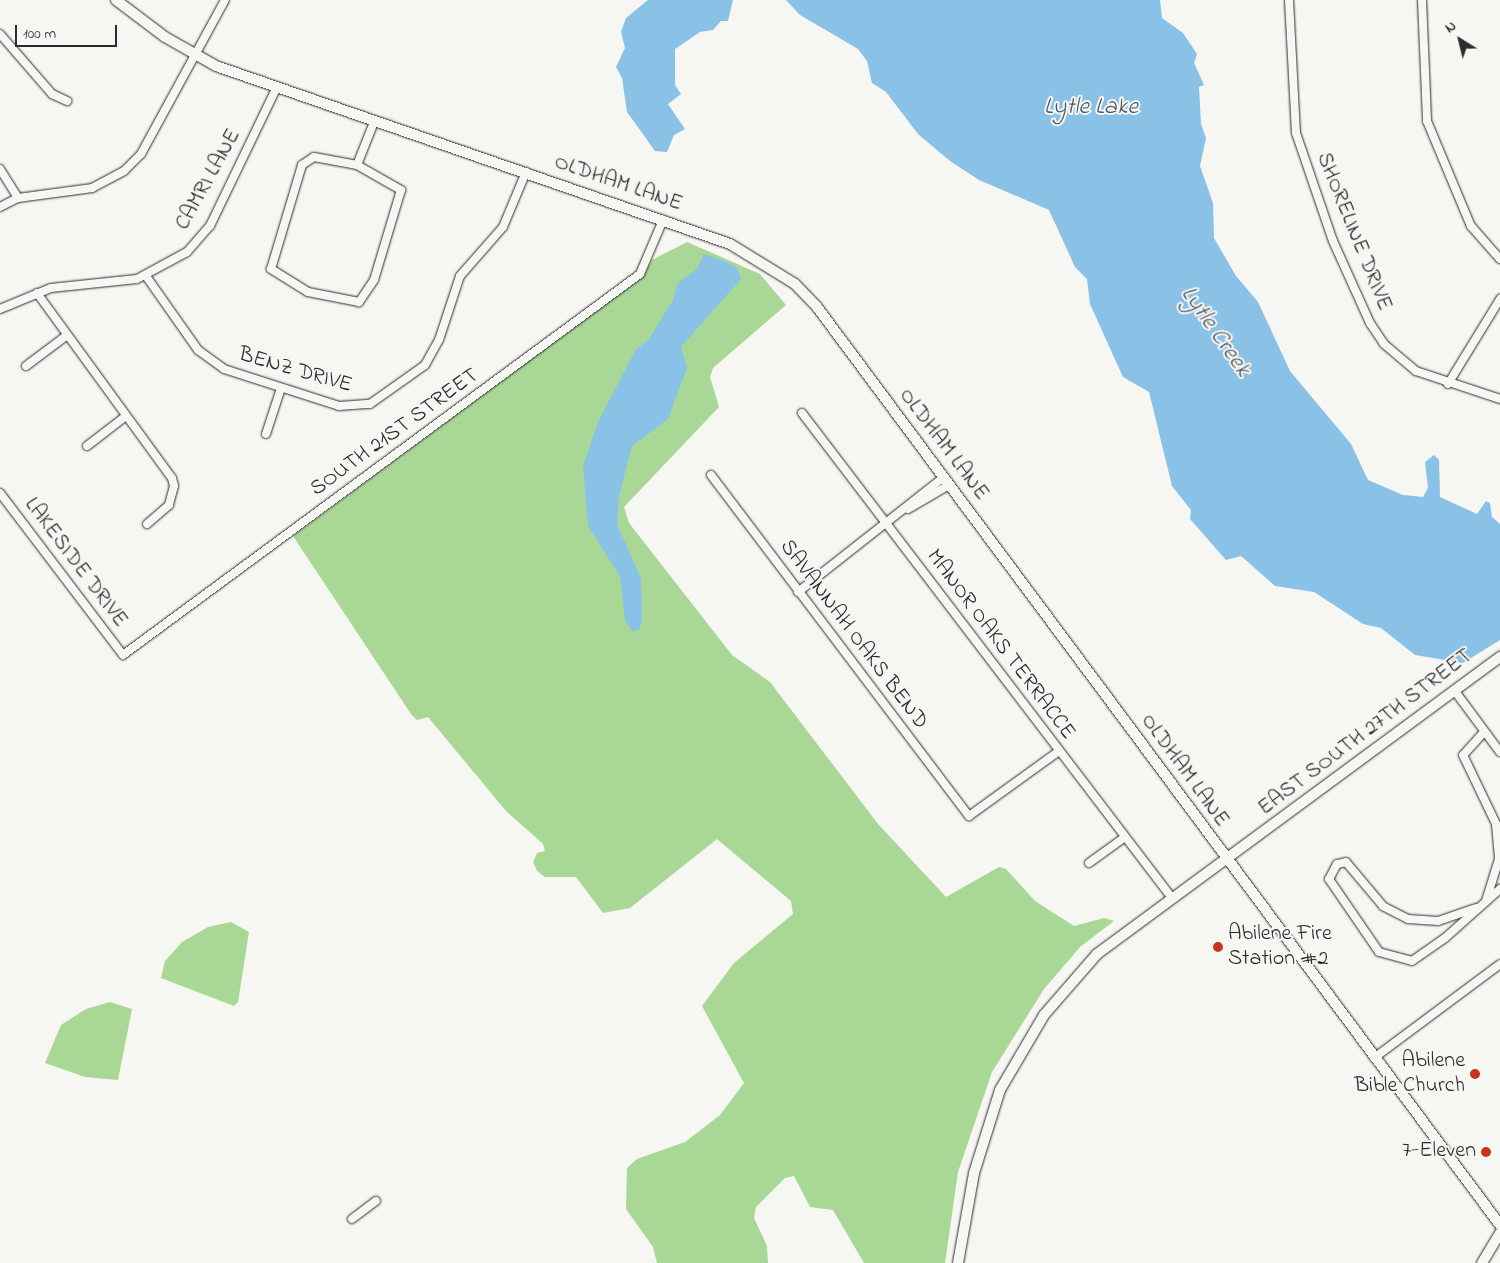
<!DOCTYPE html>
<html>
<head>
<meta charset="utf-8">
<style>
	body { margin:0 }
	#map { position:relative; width:1500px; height:1263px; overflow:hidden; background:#f6f6f2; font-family:"Indie Flower",sans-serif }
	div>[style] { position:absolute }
	.green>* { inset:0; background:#a9d796 }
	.water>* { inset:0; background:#89c1e7 }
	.roads { filter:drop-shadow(0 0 1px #2b2b2b) drop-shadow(0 0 1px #2b2b2b) }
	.minor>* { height:8px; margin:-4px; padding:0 4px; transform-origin:4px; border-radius:4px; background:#f6f6f2 }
	.major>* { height:10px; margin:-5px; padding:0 5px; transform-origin:5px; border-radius:5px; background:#f6f6f2 }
	.dots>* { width:14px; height:14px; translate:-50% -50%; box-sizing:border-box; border:2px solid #f6f6f2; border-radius:50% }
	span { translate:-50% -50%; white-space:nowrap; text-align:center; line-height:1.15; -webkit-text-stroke:4px #f6f6f2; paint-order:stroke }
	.street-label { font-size:22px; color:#2b2b2b }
	.poi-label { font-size:22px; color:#2b2b2b }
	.left { translate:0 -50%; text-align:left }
	.right { translate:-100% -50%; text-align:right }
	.water-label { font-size:24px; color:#475863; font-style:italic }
	.north { position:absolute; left:1435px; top:15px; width:50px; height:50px; -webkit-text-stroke:4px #f6f6f2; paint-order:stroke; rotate:324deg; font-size:14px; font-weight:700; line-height:20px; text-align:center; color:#2b2b2b }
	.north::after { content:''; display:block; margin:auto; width:18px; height:22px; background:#2b2b2b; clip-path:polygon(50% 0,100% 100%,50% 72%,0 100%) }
	.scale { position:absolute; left:15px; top:25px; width:102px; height:22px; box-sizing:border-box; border:2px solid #2b2b2b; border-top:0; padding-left:6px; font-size:15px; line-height:18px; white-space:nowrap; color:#2b2b2b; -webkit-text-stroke:4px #f6f6f2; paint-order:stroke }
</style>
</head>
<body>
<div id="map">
	<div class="green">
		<div style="clip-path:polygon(687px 242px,760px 274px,786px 305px,713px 368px,710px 377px,719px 407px,624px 507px,629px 523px,732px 655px,770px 682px,878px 824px,946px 897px,999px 867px,1006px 869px,1035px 901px,1074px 926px,1104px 918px,1114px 921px,1080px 947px,1044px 989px,992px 1072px,958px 1172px,945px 1263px,864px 1263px,833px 1210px,810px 1207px,794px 1176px,785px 1178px,756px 1207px,754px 1218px,767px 1246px,768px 1263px,657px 1263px,653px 1247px,626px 1209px,627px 1168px,637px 1159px,685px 1142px,720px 1115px,744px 1083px,702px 1006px,734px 963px,793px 914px,791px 901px,717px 839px,630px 908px,603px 913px,576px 877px,545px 877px,537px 871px,533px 862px,537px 853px,545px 851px,543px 844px,506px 811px,428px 717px,417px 720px,411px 714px,293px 536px,642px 277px,652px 260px)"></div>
		<div style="clip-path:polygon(231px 922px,249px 932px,238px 1002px,234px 1006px,161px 978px,165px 961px,182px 942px,208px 927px)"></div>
		<div style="clip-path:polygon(110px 1002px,132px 1009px,118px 1080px,85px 1077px,45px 1063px,61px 1025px,86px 1009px)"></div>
	</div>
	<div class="water">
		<div style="clip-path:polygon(648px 0,733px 0,728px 21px,721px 21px,713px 30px,700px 32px,675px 49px,675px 85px,681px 94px,668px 104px,685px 129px,674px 135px,667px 152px,655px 151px,627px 112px,622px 78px,616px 67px,625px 48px,621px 32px,626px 18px)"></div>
		<div style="clip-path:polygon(786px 0,1160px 0,1162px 18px,1183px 33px,1197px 54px,1194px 63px,1204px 85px,1199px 87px,1201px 124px,1206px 138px,1200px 166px,1213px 203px,1214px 238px,1236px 276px,1258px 302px,1290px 371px,1351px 444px,1368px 480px,1403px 495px,1423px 497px,1428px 488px,1425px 462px,1434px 455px,1439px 460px,1440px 497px,1477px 514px,1486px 501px,1490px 503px,1492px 517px,1500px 524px,1500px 640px,1463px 663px,1415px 655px,1381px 628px,1363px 624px,1314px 592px,1275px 586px,1241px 556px,1226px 560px,1190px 519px,1191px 510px,1172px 486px,1149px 392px,1123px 377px,1090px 304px,1087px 279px,1075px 267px,1049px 210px,979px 180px,950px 161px,918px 134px,886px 92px,872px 83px,867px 61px,858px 49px,800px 15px)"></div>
		<div style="clip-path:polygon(704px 254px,729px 263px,738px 269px,741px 279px,681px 347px,687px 368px,668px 419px,632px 446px,619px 496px,617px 524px,641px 579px,642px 622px,639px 630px,632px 631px,625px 620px,620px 576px,588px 526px,583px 466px,598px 422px,635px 351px,649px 339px,673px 300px,677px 284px,697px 269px)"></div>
	</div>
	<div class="roads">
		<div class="minor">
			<div style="left:1289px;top:0;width:133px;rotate:87deg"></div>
			<div style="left:1296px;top:133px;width:114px;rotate:71.1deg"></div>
			<div style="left:1333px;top:241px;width:90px;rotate:65.7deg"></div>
			<div style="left:1370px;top:323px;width:25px;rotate:56deg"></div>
			<div style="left:1384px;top:344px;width:42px;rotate:40.2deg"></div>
			<div style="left:1416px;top:371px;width:89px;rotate:18.4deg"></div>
			<div style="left:1422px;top:0;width:121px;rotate:87.6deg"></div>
			<div style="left:1427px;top:121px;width:114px;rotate:67.3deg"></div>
			<div style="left:1471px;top:226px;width:44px;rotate:48.7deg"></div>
			<div style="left:0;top:34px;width:79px;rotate:49.1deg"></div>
			<div style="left:52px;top:94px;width:17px;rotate:25deg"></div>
			<div style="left:314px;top:157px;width:44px;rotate:10.5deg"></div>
			<div style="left:357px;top:165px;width:51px;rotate:29.6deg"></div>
			<div style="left:401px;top:190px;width:94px;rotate:106.7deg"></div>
			<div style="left:374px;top:280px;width:27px;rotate:124deg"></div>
			<div style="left:359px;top:302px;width:52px;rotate:-168.9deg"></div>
			<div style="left:308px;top:292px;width:44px;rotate:-148.1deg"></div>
			<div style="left:271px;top:269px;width:109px;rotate:-73.4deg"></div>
			<div style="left:302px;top:165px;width:14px;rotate:-34deg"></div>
			<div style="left:357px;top:165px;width:46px;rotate:-68.4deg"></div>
			<div style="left:0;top:169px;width:34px;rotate:58deg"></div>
			<div style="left:0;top:207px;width:20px;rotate:-27deg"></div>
			<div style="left:18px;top:198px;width:75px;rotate:-7.7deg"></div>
			<div style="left:92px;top:188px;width:36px;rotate:-28deg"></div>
			<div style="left:124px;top:171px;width:24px;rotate:-45deg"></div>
			<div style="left:141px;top:154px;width:175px;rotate:-61.4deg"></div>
			<div style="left:146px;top:276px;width:90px;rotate:54.9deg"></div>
			<div style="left:198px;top:350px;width:32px;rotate:36deg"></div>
			<div style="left:224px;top:369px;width:121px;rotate:17.8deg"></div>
			<div style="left:339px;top:406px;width:31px;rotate:-4deg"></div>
			<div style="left:370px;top:404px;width:67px;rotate:-35.3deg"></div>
			<div style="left:425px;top:365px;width:29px;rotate:-61deg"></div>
			<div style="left:439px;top:340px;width:67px;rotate:-71.8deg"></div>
			<div style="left:460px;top:276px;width:65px;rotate:-48.7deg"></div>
			<div style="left:503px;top:227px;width:60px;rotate:-67.3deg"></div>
			<div style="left:37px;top:293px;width:229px;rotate:53.9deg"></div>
			<div style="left:172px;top:478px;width:8px;rotate:76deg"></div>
			<div style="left:174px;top:486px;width:20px;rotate:105deg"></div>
			<div style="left:169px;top:505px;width:29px;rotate:139deg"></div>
			<div style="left:0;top:309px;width:55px;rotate:-22.4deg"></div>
			<div style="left:51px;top:288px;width:86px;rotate:-6deg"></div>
			<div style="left:137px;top:279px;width:57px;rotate:-28.4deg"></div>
			<div style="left:187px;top:252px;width:35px;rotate:-49deg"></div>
			<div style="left:210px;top:226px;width:152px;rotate:-64.3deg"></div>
			<div style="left:26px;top:366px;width:50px;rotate:-36.9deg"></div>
			<div style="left:1448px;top:384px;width:100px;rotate:-58.5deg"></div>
			<div style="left:802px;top:413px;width:610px;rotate:52.66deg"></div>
			<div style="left:266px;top:434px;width:48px;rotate:-71.9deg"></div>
			<div style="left:87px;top:446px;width:49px;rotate:-37.6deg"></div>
			<div style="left:711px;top:475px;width:428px;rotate:52.9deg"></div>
			<div style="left:969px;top:816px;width:111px;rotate:-35.8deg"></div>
			<div style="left:0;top:493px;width:203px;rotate:52.8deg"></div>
			<div style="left:123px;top:655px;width:642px;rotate:-36.39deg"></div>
			<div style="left:640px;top:274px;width:59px;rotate:-66.9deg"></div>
			<div style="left:908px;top:509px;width:48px;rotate:-30.3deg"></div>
			<div style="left:798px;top:592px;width:186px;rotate:-38.2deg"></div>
			<div style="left:1454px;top:690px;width:77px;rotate:53.4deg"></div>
			<div style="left:1484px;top:732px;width:31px;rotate:132deg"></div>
			<div style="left:1463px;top:755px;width:76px;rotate:64.4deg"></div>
			<div style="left:1496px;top:824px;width:35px;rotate:85deg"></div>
			<div style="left:1499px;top:859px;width:44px;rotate:107.2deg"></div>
			<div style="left:1089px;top:863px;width:44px;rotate:-35.8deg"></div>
			<div style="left:1476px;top:908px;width:40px;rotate:161.1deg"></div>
			<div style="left:1438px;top:921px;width:30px;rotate:-176deg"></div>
			<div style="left:1408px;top:919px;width:28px;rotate:-153deg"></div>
			<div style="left:1383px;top:906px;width:57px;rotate:-130.1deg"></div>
			<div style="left:1346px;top:862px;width:9px;rotate:167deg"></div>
			<div style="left:1337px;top:864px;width:17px;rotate:118deg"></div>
			<div style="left:1329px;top:879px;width:88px;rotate:55.6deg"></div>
			<div style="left:1379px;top:952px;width:34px;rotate:15deg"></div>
			<div style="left:1412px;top:961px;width:40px;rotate:-34.9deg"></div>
			<div style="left:1445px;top:938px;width:74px;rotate:-41.7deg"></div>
			<div style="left:1374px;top:1058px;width:157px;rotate:-36.7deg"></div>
			<div style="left:352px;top:1219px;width:30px;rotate:-37deg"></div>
		</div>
		<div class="major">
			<div style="left:116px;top:0;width:61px;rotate:37.1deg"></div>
			<div style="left:165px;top:37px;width:59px;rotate:29.6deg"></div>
			<div style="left:216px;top:66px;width:544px;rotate:19.1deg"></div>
			<div style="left:730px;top:244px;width:76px;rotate:31.6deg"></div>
			<div style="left:795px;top:284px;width:32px;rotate:46deg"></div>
			<div style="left:817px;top:307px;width:1144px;rotate:53.35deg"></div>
			<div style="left:958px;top:1263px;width:91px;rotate:-79.9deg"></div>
			<div style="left:974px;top:1173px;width:87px;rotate:-72.6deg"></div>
			<div style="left:1000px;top:1090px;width:87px;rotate:-59.6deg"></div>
			<div style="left:1044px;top:1015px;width:81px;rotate:-49deg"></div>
			<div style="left:1097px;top:954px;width:501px;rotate:-36.39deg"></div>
			<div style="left:1482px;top:1263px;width:35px;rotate:-59deg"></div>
		</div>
	</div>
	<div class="dots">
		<div style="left:1218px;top:947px;background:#c8321e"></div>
		<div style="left:1475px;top:1074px;background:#c8321e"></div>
		<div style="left:1486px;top:1152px;background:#c8321e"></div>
	</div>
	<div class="street-label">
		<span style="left:209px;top:180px;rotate:-61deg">CAMRI LANE</span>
		<span style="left:618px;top:184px;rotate:19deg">OLDHAM LANE</span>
		<span style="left:1353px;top:232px;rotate:68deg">SHORELINE DRIVE</span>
		<span style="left:295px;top:371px;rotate:16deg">BENZ DRIVE</span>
		<span style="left:395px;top:433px;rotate:-36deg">SOUTH 21ST STREET</span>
		<span style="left:943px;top:445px;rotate:53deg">OLDHAM LANE</span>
		<span style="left:75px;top:563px;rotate:53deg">LAKESIDE DRIVE</span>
		<span style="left:853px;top:635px;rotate:53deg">SAVANNAH OAKS BEND</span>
		<span style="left:1000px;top:645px;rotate:53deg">MANOR OAKS TERRACCE</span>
		<span style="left:1366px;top:733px;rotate:-37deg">EAST SOUTH 27TH STREET</span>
		<span style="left:1184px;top:771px;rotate:54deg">OLDHAM LANE</span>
	</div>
	<div class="poi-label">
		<span class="left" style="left:1228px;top:947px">Abilene Fire<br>Station #2</span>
		<span class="right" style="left:1465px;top:1074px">Abilene<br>Bible Church</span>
		<span class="right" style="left:1476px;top:1152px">7-Eleven</span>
	</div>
	<div class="water-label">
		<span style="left:1091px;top:108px">Lytle Lake</span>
		<span style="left:1215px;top:332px;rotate:55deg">Lytle Creek</span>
	</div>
	<div class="north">N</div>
	<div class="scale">100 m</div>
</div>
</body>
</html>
